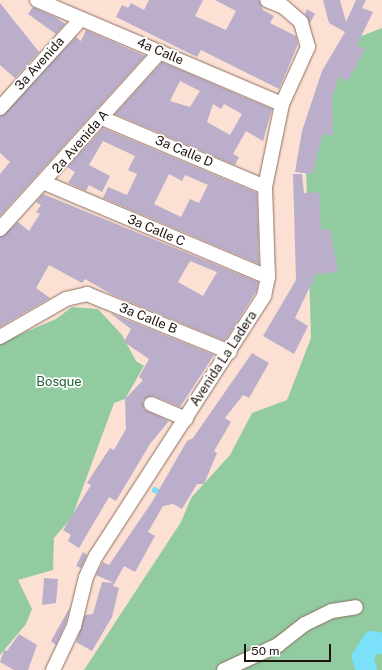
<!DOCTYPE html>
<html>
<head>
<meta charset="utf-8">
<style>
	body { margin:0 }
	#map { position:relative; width:382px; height:670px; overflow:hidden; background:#fbe0d3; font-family:"Public Sans",sans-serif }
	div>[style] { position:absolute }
	.green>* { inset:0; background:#92cba0 }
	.stream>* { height:3.5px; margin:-1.75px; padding:0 1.75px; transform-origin:1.75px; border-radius:1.75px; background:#7be0f9 }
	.river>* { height:21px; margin:-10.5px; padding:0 10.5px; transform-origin:10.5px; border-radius:10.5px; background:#7be0f9 }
	.building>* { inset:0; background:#baaecb }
	.roads { filter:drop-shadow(0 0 1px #8c6e60) drop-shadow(0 0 1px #8c6e60) }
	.street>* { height:14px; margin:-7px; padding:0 7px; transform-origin:7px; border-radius:7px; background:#fff }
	span { translate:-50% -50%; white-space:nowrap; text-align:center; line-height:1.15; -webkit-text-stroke:3.5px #fff; paint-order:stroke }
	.street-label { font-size:13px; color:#1f130e }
	.park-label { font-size:13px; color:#226037 }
	.scale { position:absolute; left:244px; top:644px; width:87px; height:18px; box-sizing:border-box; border:2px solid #1f130e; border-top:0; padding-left:5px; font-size:12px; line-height:14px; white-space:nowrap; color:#1f130e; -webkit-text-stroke:3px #fff; paint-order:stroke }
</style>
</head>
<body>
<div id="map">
	<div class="green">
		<div style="clip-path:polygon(382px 28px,382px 670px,84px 670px,181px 522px,191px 498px,230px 455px,252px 413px,287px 400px,311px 338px,306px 167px,346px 42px)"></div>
		<div style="clip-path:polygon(72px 307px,98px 309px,122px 335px,136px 361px,144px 366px,125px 399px,114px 403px,72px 517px,54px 538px,53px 570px,18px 580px,32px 609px,26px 624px,0 655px,0 343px,56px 319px)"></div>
	</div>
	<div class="stream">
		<div style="left:155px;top:489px;width:4px;rotate:34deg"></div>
		<div style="left:158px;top:491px;width:1px;rotate:135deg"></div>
		<div style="left:157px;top:492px;width:3px;rotate:-162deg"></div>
		<div style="left:154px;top:491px;width:2px;rotate:-63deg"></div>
	</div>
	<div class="river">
		<div style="left:366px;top:670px;width:14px;rotate:-107deg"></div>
		<div style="left:362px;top:657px;width:19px;rotate:-58deg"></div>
		<div style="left:372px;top:641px;width:10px;rotate:11deg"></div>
	</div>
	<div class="building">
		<div style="clip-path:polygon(149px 0,203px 0,195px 16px,226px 30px,236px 11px,215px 0,259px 0,263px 10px,274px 16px,270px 23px,296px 36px,298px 44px,279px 89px,201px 50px,197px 57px,116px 17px,122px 5px,128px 8px,131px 3px,144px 10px)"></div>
		<div style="clip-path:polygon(323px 0,340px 0,346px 22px,356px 0,366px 0,362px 8px,373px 12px,357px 45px,365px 49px,348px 81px,339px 77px,332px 97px,333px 136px,323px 134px,312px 174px,295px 172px,302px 131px,322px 71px,345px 32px,329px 23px)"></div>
		<div style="clip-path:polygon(0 3px,39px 52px,15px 78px,0 65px)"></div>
		<div style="clip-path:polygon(33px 7px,57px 18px,65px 24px,56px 34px,28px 14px)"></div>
		<div style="clip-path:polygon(307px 9px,315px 14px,310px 23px,305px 14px)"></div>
		<div style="clip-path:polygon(86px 30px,145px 56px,0 216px,0 174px,10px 162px,0 153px,0 116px,76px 37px,81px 41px)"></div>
		<div style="clip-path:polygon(evenodd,162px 62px,272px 109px,263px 141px,246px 131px,233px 154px,239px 157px,235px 165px,115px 114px,162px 62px,180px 81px,200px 91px,190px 107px,170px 101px,180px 81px,162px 62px,213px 104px,221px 109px,224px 104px,242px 114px,230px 135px,207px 122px,213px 104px)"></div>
		<div style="clip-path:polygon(evenodd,103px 128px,257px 193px,259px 264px,103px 198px,108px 187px,127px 195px,137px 174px,128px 170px,135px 156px,103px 141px,89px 165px,110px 176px,102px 192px,89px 185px,86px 191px,68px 183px,75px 172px,67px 167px,103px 128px,169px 174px,182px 181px,185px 175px,208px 185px,199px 203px,190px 199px,181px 217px,154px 204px,169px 174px)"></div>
		<div style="clip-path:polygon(293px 174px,302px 174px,304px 193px,319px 192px,321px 230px,330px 229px,338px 272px,316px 274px,295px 318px,308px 326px,294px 354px,263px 336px,296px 280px)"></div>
		<div style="clip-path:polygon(evenodd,43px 194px,258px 282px,257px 290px,225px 341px,113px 295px,85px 279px,82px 283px,49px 265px,36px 288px,50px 298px,0 327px,0 237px,18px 222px,29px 231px,40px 214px,36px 212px,41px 205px,36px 202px,43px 194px,190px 261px,217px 272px,203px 296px,178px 282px,190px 261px)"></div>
		<div style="clip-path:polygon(110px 313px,214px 355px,180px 407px,154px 396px,143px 400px,144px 409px,169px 421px,150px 444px,116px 501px,109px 497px,79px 548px,68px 541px,71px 535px,63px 530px,91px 485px,87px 483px,94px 472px,110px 448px,114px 450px,126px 429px,125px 399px,143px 380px,139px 377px,149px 359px,124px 342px,131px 329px)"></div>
		<div style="clip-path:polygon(252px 353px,269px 363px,249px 398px,243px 395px,225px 418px,231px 422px,214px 451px,217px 453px,204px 484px,197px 484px,182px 509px,173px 504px,163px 506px,148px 532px,155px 536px,135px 572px,124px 566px,113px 586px,119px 588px,112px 617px,92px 651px,76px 642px,85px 615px,93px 614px,102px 582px,114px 583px,96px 575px,103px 562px,109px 565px,152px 502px,187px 441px,193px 438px)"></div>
		<div style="clip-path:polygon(83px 552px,87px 555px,81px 568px,76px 566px)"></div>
		<div style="clip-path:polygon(44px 578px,58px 579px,56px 603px,42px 605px)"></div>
		<div style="clip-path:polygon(70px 607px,66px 623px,56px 645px,51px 641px)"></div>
		<div style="clip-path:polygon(19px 634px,37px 645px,28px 670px,14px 670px,0 662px,4px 650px,7px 651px)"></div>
	</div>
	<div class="roads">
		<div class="street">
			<div style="left:37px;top:0;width:266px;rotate:23deg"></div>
			<div style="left:0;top:108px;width:120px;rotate:-47.7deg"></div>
			<div style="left:102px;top:118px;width:177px;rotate:22.9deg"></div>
			<div style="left:45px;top:183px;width:242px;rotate:22.9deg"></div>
			<div style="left:0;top:229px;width:239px;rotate:-47.9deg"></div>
			<div style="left:0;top:337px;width:76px;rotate:-29.9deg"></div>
			<div style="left:66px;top:299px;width:22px;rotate:-13deg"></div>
			<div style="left:87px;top:294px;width:154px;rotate:22.1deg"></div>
			<div style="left:151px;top:404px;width:38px;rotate:23deg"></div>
			<div style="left:53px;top:670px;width:49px;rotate:-64.5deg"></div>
			<div style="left:74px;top:626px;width:50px;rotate:-76.2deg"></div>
			<div style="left:86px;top:577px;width:23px;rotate:-65deg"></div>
			<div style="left:96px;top:556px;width:310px;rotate:-57.1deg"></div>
			<div style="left:264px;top:296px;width:19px;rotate:-78deg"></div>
			<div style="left:268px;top:277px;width:90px;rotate:-91.9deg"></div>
			<div style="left:265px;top:187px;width:85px;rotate:-78.4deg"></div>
			<div style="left:282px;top:104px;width:63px;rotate:-65.5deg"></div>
			<div style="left:308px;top:47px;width:26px;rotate:-106deg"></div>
			<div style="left:301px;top:22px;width:23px;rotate:-139deg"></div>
			<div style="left:284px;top:7px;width:18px;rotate:-158deg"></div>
			<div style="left:224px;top:670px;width:60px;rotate:-24.8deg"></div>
			<div style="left:278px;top:645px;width:34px;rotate:-38deg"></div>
			<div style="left:305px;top:624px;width:30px;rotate:-26deg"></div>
			<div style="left:332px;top:611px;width:24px;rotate:-9deg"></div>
		</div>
	</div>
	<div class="street-label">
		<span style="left:160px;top:52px;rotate:23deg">4a Calle</span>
		<span style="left:40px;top:64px;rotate:-48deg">3a Avenida</span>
		<span style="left:81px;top:142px;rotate:-49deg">2a Avenida A</span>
		<span style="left:184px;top:152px;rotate:23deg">3a Calle D</span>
		<span style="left:156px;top:231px;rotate:23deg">3a Calle C</span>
		<span style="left:148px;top:319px;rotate:22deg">3a Calle B</span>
		<span style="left:224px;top:359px;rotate:-57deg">Avenida La Ladera</span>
	</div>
	<div class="park-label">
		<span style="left:59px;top:382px">Bosque</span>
	</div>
	<div class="scale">50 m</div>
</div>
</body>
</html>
